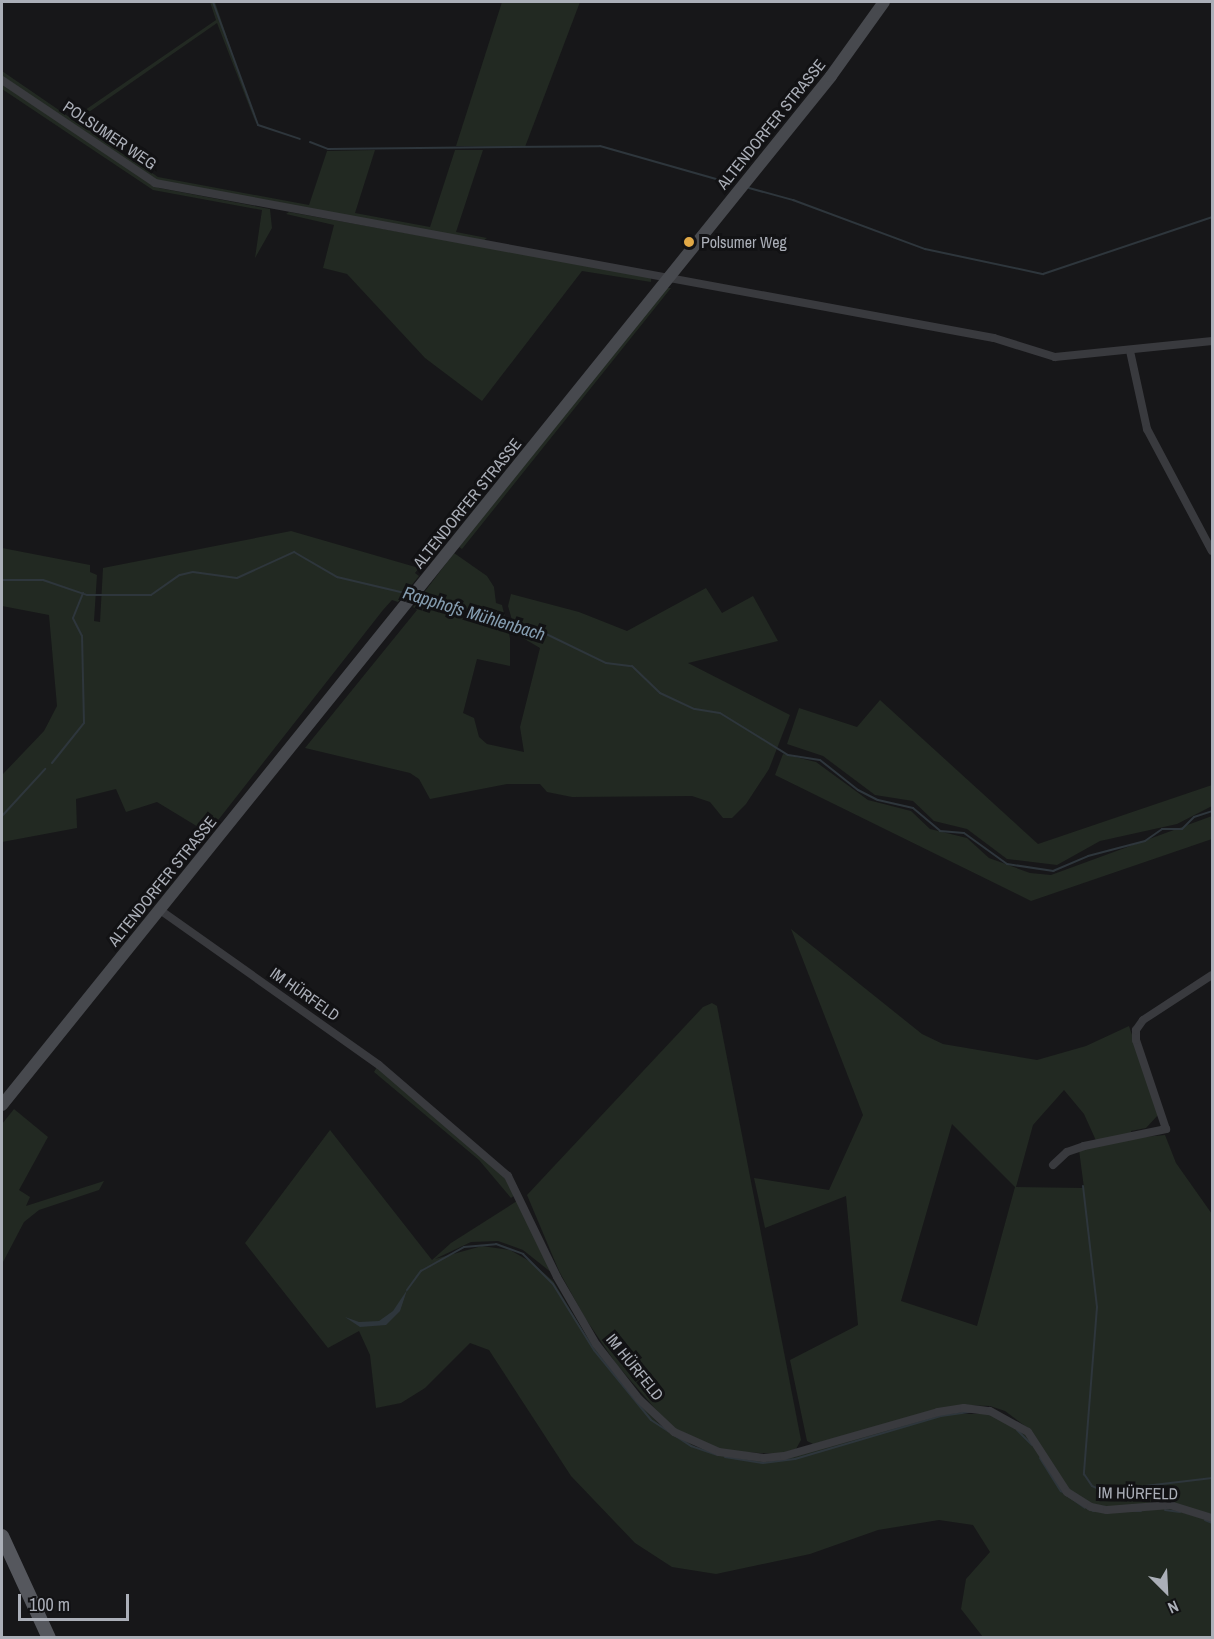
<!DOCTYPE html>
<html>
<head>
<meta charset="utf-8">
<style>
	body { margin:0 }
	#map { position:relative; width:1214px; height:1639px; overflow:hidden; background:#171719; font-family:"Archivo Narrow",sans-serif }
	div>[style] { position:absolute }
	.green>* { inset:0; background:#222922 }
	.water>* { inset:0; background:#2e363c }
	.stream>* { height:2px; margin:-1px; padding:0 1px; transform-origin:1px; border-radius:1px; background:#2e363c }
	.street>* { height:8px; margin:-4px; padding:0 4px; transform-origin:4px; border-radius:4px; background:#393a3e }
	.secondary>* { height:12px; margin:-6px; padding:0 6px; transform-origin:6px; border-radius:6px; background:#47494e }
	.primary>* { height:14px; margin:-7px; padding:0 7px; transform-origin:7px; border-radius:7px; background:#55575d }
	.dots>* { width:16px; height:16px; translate:-50% -50%; box-sizing:border-box; border:3px solid #121214; border-radius:50% }
	span { translate:-50% -50%; white-space:nowrap; text-align:center; line-height:1.15; -webkit-text-stroke:6px #121214; paint-order:stroke }
	.street-label { font-size:16px; color:#abafb8 }
	.poi-label { font-size:16px; color:#abafb8 }
	.left { translate:0 -50%; text-align:left }
	.water-label { font-size:18px; color:#859db0; font-style:italic }
	.frame { position:absolute; inset:0; border:3px solid #abafb8; pointer-events:none }
	.north { position:absolute; left:1136px; top:1561px; width:60px; height:60px; -webkit-text-stroke:4px #121214; paint-order:stroke; rotate:156deg; font-size:16px; font-weight:700; line-height:24px; text-align:center; color:#abafb8 }
	.north::after { content:''; display:block; margin:auto; width:21px; height:27px; background:#abafb8; clip-path:polygon(50% 0,100% 100%,50% 72%,0 100%) }
	.scale { position:absolute; left:18px; top:1594px; width:111px; height:27px; box-sizing:border-box; border:3px solid #abafb8; border-top:0; padding-left:8px; font-size:18px; line-height:21px; white-space:nowrap; color:#abafb8; -webkit-text-stroke:4px #121214; paint-order:stroke }
</style>
</head>
<body>
<div id="map">
	<div class="green">
		<div style="clip-path:polygon(210px 2px,215px 2px,257px 126px,217px 23px,76px 121px,158px 177px,309px 205px,327px 151px,375px 150px,355px 213px,430px 227px,455px 150px,483px 150px,456px 232px,487px 238px,483px 241px,156px 180px,2px 76px,2px 71px,72px 119px,216px 20px)"></div>
		<div style="clip-path:polygon(502px 2px,580px 2px,525px 147px,456px 146px)"></div>
		<div style="clip-path:polygon(2px 84px,159px 188px,270px 209px,272px 228px,255px 258px,262px 210px,153px 190px,2px 89px)"></div>
		<div style="clip-path:polygon(289px 212px,651px 277px,651px 282px,582px 271px,482px 401px,425px 358px,347px 274px,323px 268px,334px 225px,286px 214px)"></div>
		<div style="clip-path:polygon(666px 288px,671px 288px,462px 549px,459px 547px)"></div>
		<div style="clip-path:polygon(291px 531px,419px 568px,415px 573px,419px 576px,398px 602px,392px 600px,383px 610px,208px 833px,157px 802px,126px 812px,116px 789px,76px 799px,77px 828px,2px 842px,2px 775px,44px 731px,57px 706px,49px 615px,2px 606px,2px 548px,90px 565px,90px 572px,97px 575px,94px 621px,100px 622px,103px 568px)"></div>
		<div style="clip-path:polygon(454px 553px,487px 576px,494px 587px,496px 603px,502px 605px,510px 638px,510px 666px,477px 659px,463px 713px,474px 718px,479px 737px,487px 744px,524px 752px,520px 727px,540px 648px,516px 634px,508px 606px,511px 594px,579px 612px,627px 631px,706px 588px,722px 613px,753px 596px,778px 641px,688px 663px,790px 715px,769px 769px,746px 804px,732px 818px,723px 818px,710px 802px,692px 796px,572px 797px,547px 792px,540px 784px,507px 784px,430px 799px,419px 779px,410px 773px,305px 748px,417px 610px,413px 607px)"></div>
		<div style="clip-path:polygon(880px 700px,1038px 844px,1212px 785px,1212px 806px,1177px 824px,1100px 841px,1057px 865px,1007px 859px,967px 829px,934px 821px,913px 801px,875px 795px,823px 756px,787px 744px,799px 708px,857px 727px)"></div>
		<div style="clip-path:polygon(783px 754px,816px 762px,868px 800px,911px 811px,930px 829px,967px 838px,989px 858px,1030px 873px,1051px 875px,1212px 816px,1212px 839px,1031px 901px,775px 775px)"></div>
		<div style="clip-path:polygon(evenodd,791px 929px,922px 1034px,943px 1044px,1037px 1060px,1086px 1046px,1129px 1026px,1159px 1114px,1146px 1128px,1131px 1131px,1133px 1138px,1165px 1135px,1176px 1163px,1212px 1214px,1212px 1514px,1158px 1501px,1116px 1508px,1092px 1504px,1069px 1491px,1029px 1429px,1005px 1411px,990px 1406px,962px 1405px,813px 1444px,807px 1441px,790px 1360px,858px 1325px,846px 1196px,765px 1228px,754px 1178px,829px 1190px,863px 1115px,791px 929px,1064px 1090px,1084px 1114px,1098px 1145px,1079px 1150px,1084px 1188px,1016px 1187px,1033px 1125px,1064px 1090px,791px 929px,952px 1124px,1015px 1187px,977px 1326px,901px 1301px,952px 1124px)"></div>
		<div style="clip-path:polygon(712px 1003px,717px 1006px,801px 1440px,796px 1449px,778px 1454px,724px 1451px,676px 1429px,658px 1412px,617px 1365px,585px 1318px,559px 1271px,527px 1195px,703px 1007px)"></div>
		<div style="clip-path:polygon(377px 1067px,504px 1176px,516px 1194px,511px 1198px,479px 1160px,374px 1072px)"></div>
		<div style="clip-path:polygon(14px 1109px,48px 1137px,19px 1190px,30px 1197px,26px 1206px,104px 1181px,99px 1190px,39px 1210px,24px 1222px,2px 1264px,2px 1124px)"></div>
		<div style="clip-path:polygon(330px 1130px,432px 1260px,451px 1243px,520px 1199px,552px 1273px,523px 1250px,498px 1241px,471px 1242px,435px 1259px,482px 1246px,510px 1250px,531px 1262px,553px 1281px,585px 1334px,624px 1387px,661px 1426px,696px 1447px,758px 1461px,945px 1414px,991px 1414px,1017px 1426px,1032px 1442px,1052px 1474px,1088px 1508px,1167px 1508px,1212px 1521px,1212px 1637px,983px 1637px,961px 1609px,966px 1579px,990px 1552px,973px 1525px,939px 1520px,878px 1530px,810px 1554px,716px 1574px,672px 1567px,635px 1543px,571px 1476px,489px 1350px,470px 1343px,425px 1388px,401px 1403px,376px 1408px,370px 1355px,359px 1331px,328px 1348px,245px 1243px)"></div>
	</div>
	<div class="water">
		<div style="clip-path:polygon(407px 1290px,400px 1311px,386px 1325px,360px 1327px,345px 1317px,359px 1322px,379px 1321px,393px 1311px)"></div>
	</div>
	<div class="stream">
		<div style="left:213px;top:2px;width:131px;rotate:69.9deg"></div>
		<div style="left:258px;top:125px;width:44px;rotate:18.4deg"></div>
		<div style="left:310px;top:142px;width:19px;rotate:21deg"></div>
		<div style="left:328px;top:149px;width:272px;rotate:-0.6deg"></div>
		<div style="left:600px;top:146px;width:138px;rotate:15.9deg"></div>
		<div style="left:749px;top:188px;width:46px;rotate:15.3deg"></div>
		<div style="left:793px;top:200px;width:141px;rotate:20.4deg"></div>
		<div style="left:925px;top:249px;width:121px;rotate:12deg"></div>
		<div style="left:1043px;top:274px;width:178px;rotate:-18.6deg"></div>
		<div style="left:2px;top:580px;width:41px"></div>
		<div style="left:43px;top:580px;width:46px;rotate:18.8deg"></div>
		<div style="left:87px;top:595px;width:64px"></div>
		<div style="left:151px;top:595px;width:35px;rotate:-35deg"></div>
		<div style="left:180px;top:575px;width:13px;rotate:-13deg"></div>
		<div style="left:193px;top:572px;width:44px;rotate:7.8deg"></div>
		<div style="left:237px;top:578px;width:63px;rotate:-24.5deg"></div>
		<div style="left:294px;top:552px;width:50px;rotate:30.2deg"></div>
		<div style="left:337px;top:577px;width:74px;rotate:13.3deg"></div>
		<div style="left:417px;top:596px;width:85px;rotate:19.3deg"></div>
		<div style="left:497px;top:624px;width:44px;rotate:9.2deg"></div>
		<div style="left:540px;top:631px;width:73px;rotate:25.9deg"></div>
		<div style="left:606px;top:663px;width:26px;rotate:7deg"></div>
		<div style="left:632px;top:666px;width:39px;rotate:44deg"></div>
		<div style="left:660px;top:693px;width:38px;rotate:25deg"></div>
		<div style="left:695px;top:709px;width:25px;rotate:9deg"></div>
		<div style="left:720px;top:713px;width:80px;rotate:31.7deg"></div>
		<div style="left:788px;top:755px;width:32px;rotate:9deg"></div>
		<div style="left:820px;top:760px;width:48px;rotate:38.3deg"></div>
		<div style="left:858px;top:790px;width:22px;rotate:27deg"></div>
		<div style="left:878px;top:800px;width:36px;rotate:13deg"></div>
		<div style="left:913px;top:808px;width:35px;rotate:40deg"></div>
		<div style="left:940px;top:831px;width:24px;rotate:5deg"></div>
		<div style="left:964px;top:833px;width:53px;rotate:35.8deg"></div>
		<div style="left:1007px;top:864px;width:47px;rotate:8.7deg"></div>
		<div style="left:1053px;top:871px;width:38px;rotate:-23deg"></div>
		<div style="left:1088px;top:856px;width:59px;rotate:-14.7deg"></div>
		<div style="left:1145px;top:841px;width:21px;rotate:-35deg"></div>
		<div style="left:1162px;top:829px;width:20px"></div>
		<div style="left:1182px;top:829px;width:17px;rotate:-45deg"></div>
		<div style="left:1194px;top:817px;width:19px;rotate:-18deg"></div>
		<div style="left:52px;top:763px;width:51px;rotate:-51.3deg"></div>
		<div style="left:84px;top:723px;width:87px;rotate:-91.3deg"></div>
		<div style="left:82px;top:636px;width:20px;rotate:-117deg"></div>
		<div style="left:73px;top:618px;width:27px;rotate:-68deg"></div>
		<div style="left:2px;top:816px;width:64px;rotate:-47.5deg"></div>
		<div style="left:1083px;top:1186px;width:122px;rotate:83.4deg"></div>
		<div style="left:1097px;top:1307px;width:168px;rotate:94.5deg"></div>
		<div style="left:1084px;top:1474px;width:14px;rotate:56deg"></div>
		<div style="left:1092px;top:1486px;width:12px;rotate:24deg"></div>
		<div style="left:1103px;top:1491px;width:110px;rotate:-6.8deg"></div>
		<div style="left:407px;top:1290px;width:24px;rotate:-54deg"></div>
		<div style="left:421px;top:1271px;width:49px;rotate:-29.2deg"></div>
		<div style="left:464px;top:1247px;width:32px;rotate:-5deg"></div>
		<div style="left:496px;top:1244px;width:29px;rotate:20deg"></div>
		<div style="left:523px;top:1254px;width:42px;rotate:45deg"></div>
		<div style="left:553px;top:1284px;width:78px;rotate:58.2deg"></div>
		<div style="left:594px;top:1350px;width:90px;rotate:50.8deg"></div>
		<div style="left:651px;top:1420px;width:48px;rotate:33deg"></div>
		<div style="left:691px;top:1446px;width:28px;rotate:19deg"></div>
		<div style="left:1017px;top:1430px;width:21px;rotate:45deg"></div>
		<div style="left:725px;top:1457px;width:38px;rotate:9deg"></div>
		<div style="left:763px;top:1463px;width:32px;rotate:-7deg"></div>
		<div style="left:795px;top:1459px;width:152px;rotate:-16.4deg"></div>
		<div style="left:941px;top:1416px;width:30px;rotate:-8deg"></div>
		<div style="left:1040px;top:1458px;width:39px;rotate:58deg"></div>
		<div style="left:1061px;top:1491px;width:29px;rotate:35deg"></div>
		<div style="left:1165px;top:1510px;width:15px;rotate:8deg"></div>
		<div style="left:1093px;top:1511px;width:48px"></div>
		<div style="left:1205px;top:1520px;width:8px;rotate:23deg"></div>
	</div>
	<div class="street">
		<div style="left:2px;top:80px;width:184px;rotate:33.9deg"></div>
		<div style="left:155px;top:183px;width:853px;rotate:10.47deg"></div>
		<div style="left:994px;top:338px;width:64px;rotate:17.3deg"></div>
		<div style="left:1055px;top:357px;width:158px;rotate:-5.8deg"></div>
		<div style="left:1130px;top:351px;width:80px;rotate:77.7deg"></div>
		<div style="left:1147px;top:429px;width:138px;rotate:62deg"></div>
		<div style="left:160px;top:910px;width:268px;rotate:35.3deg"></div>
		<div style="left:379px;top:1065px;width:170px;rotate:40.7deg"></div>
		<div style="left:508px;top:1176px;width:112px;rotate:64.1deg"></div>
		<div style="left:557px;top:1277px;width:78px;rotate:59.8deg"></div>
		<div style="left:596px;top:1344px;width:70px;rotate:52deg"></div>
		<div style="left:639px;top:1399px;width:48px;rotate:43.3deg"></div>
		<div style="left:674px;top:1432px;width:49px;rotate:24deg"></div>
		<div style="left:719px;top:1452px;width:45px;rotate:7.6deg"></div>
		<div style="left:764px;top:1458px;width:20px;rotate:-6deg"></div>
		<div style="left:784px;top:1456px;width:160px;rotate:-15.9deg"></div>
		<div style="left:938px;top:1412px;width:26px;rotate:-9deg"></div>
		<div style="left:964px;top:1408px;width:26px;rotate:7deg"></div>
		<div style="left:990px;top:1411px;width:43px;rotate:28.9deg"></div>
		<div style="left:1028px;top:1432px;width:72px;rotate:57deg"></div>
		<div style="left:1067px;top:1492px;width:28px;rotate:32deg"></div>
		<div style="left:1091px;top:1507px;width:16px;rotate:11deg"></div>
		<div style="left:1107px;top:1510px;width:63px;rotate:-4.5deg"></div>
		<div style="left:1170px;top:1505px;width:44px;rotate:17.2deg"></div>
		<div style="left:1053px;top:1165px;width:19px;rotate:-43deg"></div>
		<div style="left:1067px;top:1152px;width:18px;rotate:-19deg"></div>
		<div style="left:1084px;top:1146px;width:84px;rotate:-11.7deg"></div>
		<div style="left:1166px;top:1129px;width:94px;rotate:-108.6deg"></div>
		<div style="left:1136px;top:1040px;width:10px;rotate:-90deg"></div>
		<div style="left:1136px;top:1030px;width:12px;rotate:-55deg"></div>
		<div style="left:1143px;top:1020px;width:82px;rotate:-33.1deg"></div>
	</div>
	<div class="secondary">
		<div style="left:2px;top:1105px;width:1321px;rotate:-51.14deg"></div>
		<div style="left:831px;top:76px;width:91px;rotate:-54.4deg"></div>
	</div>
	<div class="primary">
		<div style="left:2px;top:1536px;width:112px;rotate:65.3deg"></div>
	</div>
	<div class="dots">
		<div style="left:689px;top:242px;background:#e2a946"></div>
	</div>
	<div class="street-label">
		<span style="left:771px;top:124px;rotate:-51deg">ALTENDORFER STRASSE</span>
		<span style="left:110px;top:135px;rotate:34deg">POLSUMER WEG</span>
		<span style="left:467px;top:503px;rotate:-51deg">ALTENDORFER STRASSE</span>
		<span style="left:162px;top:881px;rotate:-51deg">ALTENDORFER STRASSE</span>
		<span style="left:305px;top:994px;rotate:35deg">IM HÜRFELD</span>
		<span style="left:635px;top:1367px;rotate:51deg">IM HÜRFELD</span>
		<span style="left:1138px;top:1493px;rotate:1deg">IM HÜRFELD</span>
	</div>
	<div class="poi-label">
		<span class="left" style="left:701px;top:242px">Polsumer Weg</span>
	</div>
	<div class="water-label">
		<span style="left:474px;top:614px;rotate:17deg">Rapphofs Mühlenbach</span>
	</div>
	<div class="frame"></div>
	<div class="north">N</div>
	<div class="scale">100 m</div>
</div>
</body>
</html>
